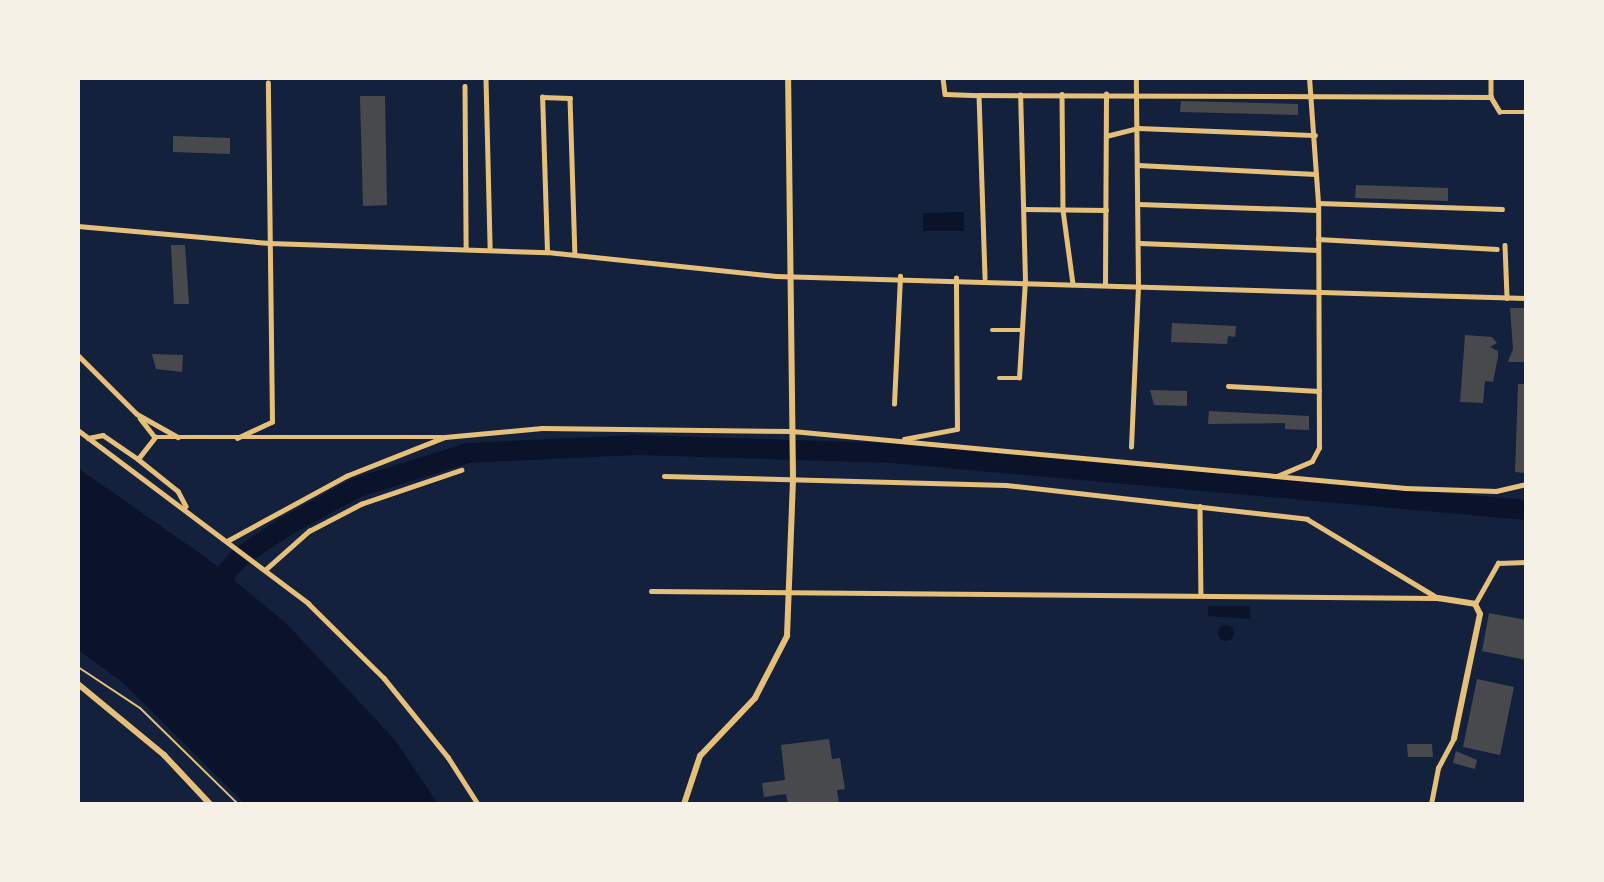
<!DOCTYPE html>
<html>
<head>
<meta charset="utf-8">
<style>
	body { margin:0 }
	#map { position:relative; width:1604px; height:882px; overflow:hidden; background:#14213d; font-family:Jost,sans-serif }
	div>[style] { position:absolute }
	.water>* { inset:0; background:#0b132b }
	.round { border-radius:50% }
	.river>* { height:20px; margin:-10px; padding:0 10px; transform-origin:10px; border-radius:10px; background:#0b132b }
	.building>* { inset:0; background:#48494c }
	.path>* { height:2px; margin:-1px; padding:0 1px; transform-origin:1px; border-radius:1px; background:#e5c07b }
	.minor>* { height:4.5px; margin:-2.25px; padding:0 2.25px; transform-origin:2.25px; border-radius:2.25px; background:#e5c07b }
	.tertiary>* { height:6px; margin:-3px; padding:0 3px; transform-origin:3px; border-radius:3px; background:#e5c07b }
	span { translate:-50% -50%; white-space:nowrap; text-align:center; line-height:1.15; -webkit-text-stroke:6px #f6f1e7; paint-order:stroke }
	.frame { position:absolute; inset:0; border:80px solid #f6f1e7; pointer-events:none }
</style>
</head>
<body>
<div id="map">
	<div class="water">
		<div style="clip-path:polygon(964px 212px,964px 231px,923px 231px,923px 213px)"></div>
		<div style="clip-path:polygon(78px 468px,208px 559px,286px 623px,395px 740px,438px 804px,245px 804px,122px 682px,78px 650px)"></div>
		<div style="clip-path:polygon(1208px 606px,1250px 606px,1250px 619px,1208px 616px)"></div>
		<div class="round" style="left:1218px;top:625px;width:16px;height:16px"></div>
	</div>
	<div class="river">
		<div style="left:208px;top:593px;width:48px;rotate:-48.4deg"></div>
		<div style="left:240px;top:557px;width:52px;rotate:-34deg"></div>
		<div style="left:283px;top:528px;width:83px;rotate:-28.7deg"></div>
		<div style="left:356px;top:488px;width:117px;rotate:-17.4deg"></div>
		<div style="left:468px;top:453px;width:169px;rotate:-2.7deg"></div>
		<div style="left:637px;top:445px;width:254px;rotate:1.8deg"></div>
		<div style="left:891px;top:453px;width:638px;rotate:5.13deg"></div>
	</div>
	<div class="building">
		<div style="clip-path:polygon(360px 96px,385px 96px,387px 205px,363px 206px)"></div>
		<div style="clip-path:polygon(1181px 101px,1298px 104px,1298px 115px,1180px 112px)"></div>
		<div style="clip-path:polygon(173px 136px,230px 138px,230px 154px,173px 152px)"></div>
		<div style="clip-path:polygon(1356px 185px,1448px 188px,1448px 201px,1355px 198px)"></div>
		<div style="clip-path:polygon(171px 245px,185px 245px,189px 304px,174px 304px)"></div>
		<div style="clip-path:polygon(1510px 308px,1526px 308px,1526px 362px,1508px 362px,1513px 349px)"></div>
		<div style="clip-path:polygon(1172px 323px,1236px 326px,1235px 337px,1228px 336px,1227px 344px,1171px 342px)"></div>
		<div style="clip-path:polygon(1465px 335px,1492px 337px,1497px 343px,1490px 347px,1498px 351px,1498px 357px,1493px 382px,1485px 381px,1483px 403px,1460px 402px)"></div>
		<div style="clip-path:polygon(152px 354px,183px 355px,182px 372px,156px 369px)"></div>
		<div style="clip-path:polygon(1518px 384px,1526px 384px,1526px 473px,1515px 472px)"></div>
		<div style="clip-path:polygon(1150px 390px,1187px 391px,1187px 406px,1154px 405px)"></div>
		<div style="clip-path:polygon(1209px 411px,1309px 416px,1309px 430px,1285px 429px,1285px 423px,1208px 424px)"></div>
		<div style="clip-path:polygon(1489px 613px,1526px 620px,1526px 660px,1482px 651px)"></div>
		<div style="clip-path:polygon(1477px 679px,1514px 687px,1500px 755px,1463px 747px)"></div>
		<div style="clip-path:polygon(829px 739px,832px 759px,840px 758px,845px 789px,837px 790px,839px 804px,788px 804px,786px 794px,764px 797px,762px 783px,785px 780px,781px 745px)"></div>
		<div style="clip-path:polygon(1407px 744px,1432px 744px,1433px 757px,1408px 757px)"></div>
		<div style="clip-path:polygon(1456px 751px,1477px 760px,1475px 769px,1453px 763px)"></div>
	</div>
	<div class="path">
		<div style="left:78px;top:667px;width:74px;rotate:33.5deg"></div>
		<div style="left:140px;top:708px;width:137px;rotate:44.4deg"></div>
	</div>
	<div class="minor">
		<div style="left:943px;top:78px;width:16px;rotate:83deg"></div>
		<div style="left:945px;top:94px;width:34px;rotate:2deg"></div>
		<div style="left:979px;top:95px;width:183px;rotate:88.1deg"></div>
		<div style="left:1491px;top:78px;width:19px;rotate:90deg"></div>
		<div style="left:486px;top:79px;width:169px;rotate:88.6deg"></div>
		<div style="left:465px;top:86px;width:161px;rotate:89.6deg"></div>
		<div style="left:1062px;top:94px;width:116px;rotate:89.5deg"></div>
		<div style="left:1063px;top:210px;width:75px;rotate:82.3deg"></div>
		<div style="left:979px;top:95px;width:512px;rotate:0.22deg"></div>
		<div style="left:1491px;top:97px;width:17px;rotate:59deg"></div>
		<div style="left:1500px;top:112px;width:26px"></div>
		<div style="left:1106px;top:136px;width:33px;rotate:-14deg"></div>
		<div style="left:1138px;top:128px;width:177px;rotate:2.3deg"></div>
		<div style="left:1138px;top:165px;width:178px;rotate:2.9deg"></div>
		<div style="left:1318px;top:203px;width:184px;rotate:1.9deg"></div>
		<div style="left:1138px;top:204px;width:180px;rotate:1.9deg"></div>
		<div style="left:1024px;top:209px;width:82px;rotate:0.7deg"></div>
		<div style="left:78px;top:226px;width:192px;rotate:5.1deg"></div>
		<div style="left:269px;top:243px;width:278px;rotate:1.9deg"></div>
		<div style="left:547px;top:252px;width:230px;rotate:6deg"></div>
		<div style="left:776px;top:276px;width:750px;rotate:1.68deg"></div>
		<div style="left:1318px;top:239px;width:179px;rotate:3.2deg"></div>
		<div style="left:1139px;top:243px;width:179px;rotate:2.2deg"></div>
		<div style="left:1505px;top:245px;width:53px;rotate:87.8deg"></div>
		<div style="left:547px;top:252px;width:155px;rotate:-91.8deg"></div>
		<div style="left:542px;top:97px;width:28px;rotate:2deg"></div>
		<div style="left:570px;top:98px;width:156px;rotate:88.2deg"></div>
		<div style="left:1105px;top:285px;width:191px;rotate:-89.7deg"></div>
		<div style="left:992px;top:330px;width:29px"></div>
		<div style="left:78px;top:355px;width:83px;rotate:45deg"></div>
		<div style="left:137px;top:414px;width:47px;rotate:29.3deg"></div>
		<div style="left:178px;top:437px;width:264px"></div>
		<div style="left:999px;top:378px;width:20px"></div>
		<div style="left:1019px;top:378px;width:97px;rotate:-86.5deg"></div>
		<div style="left:1025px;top:281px;width:186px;rotate:-91.5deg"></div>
		<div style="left:1228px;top:386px;width:91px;rotate:3.1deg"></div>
		<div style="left:894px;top:404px;width:128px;rotate:-87.3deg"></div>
		<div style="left:140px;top:418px;width:24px;rotate:52deg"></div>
		<div style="left:78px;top:430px;width:288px;rotate:36.9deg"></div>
		<div style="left:308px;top:603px;width:107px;rotate:44.6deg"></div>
		<div style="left:384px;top:678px;width:102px;rotate:51deg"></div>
		<div style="left:448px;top:757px;width:56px;rotate:57.4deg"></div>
		<div style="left:88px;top:438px;width:15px;rotate:-11deg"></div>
		<div style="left:103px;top:435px;width:42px;rotate:34.4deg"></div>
		<div style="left:138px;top:459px;width:51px;rotate:38.7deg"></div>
		<div style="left:178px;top:491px;width:17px;rotate:62deg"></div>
		<div style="left:237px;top:438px;width:38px;rotate:-25deg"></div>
		<div style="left:272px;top:422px;width:339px;rotate:-90.7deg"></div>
		<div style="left:904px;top:439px;width:54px;rotate:-10.7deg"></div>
		<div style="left:957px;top:429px;width:151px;rotate:-90.4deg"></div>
		<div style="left:1131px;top:447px;width:161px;rotate:-87.5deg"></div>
		<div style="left:1138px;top:286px;width:208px;rotate:-90.6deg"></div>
		<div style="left:138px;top:459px;width:28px;rotate:-52deg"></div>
		<div style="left:155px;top:437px;width:20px"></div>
		<div style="left:664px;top:476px;width:342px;rotate:1.5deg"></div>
		<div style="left:1006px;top:485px;width:303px;rotate:6.4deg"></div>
		<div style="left:1307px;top:519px;width:153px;rotate:31.1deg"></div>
		<div style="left:1277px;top:476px;width:38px;rotate:-23deg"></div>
		<div style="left:1312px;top:461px;width:15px;rotate:-62deg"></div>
		<div style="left:1319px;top:448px;width:245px;rotate:-90.2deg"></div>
		<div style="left:1318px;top:203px;width:125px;rotate:-94.1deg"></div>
		<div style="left:1200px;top:506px;width:89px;rotate:89.4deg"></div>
		<div style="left:227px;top:541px;width:136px;rotate:-28.6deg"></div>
		<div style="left:346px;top:476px;width:106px;rotate:-21.5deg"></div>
		<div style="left:445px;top:437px;width:97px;rotate:-5.3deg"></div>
		<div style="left:542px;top:428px;width:250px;rotate:0.7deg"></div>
		<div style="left:792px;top:431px;width:616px;rotate:5.31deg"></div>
		<div style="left:1405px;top:488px;width:91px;rotate:1.9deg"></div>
		<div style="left:1496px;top:491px;width:31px;rotate:-13deg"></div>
		<div style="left:265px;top:570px;width:59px;rotate:-41.6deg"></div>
		<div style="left:309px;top:531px;width:59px;rotate:-27.4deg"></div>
		<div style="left:361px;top:504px;width:106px;rotate:-18.8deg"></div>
		<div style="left:651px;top:591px;width:786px;rotate:0.51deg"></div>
		<div style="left:1475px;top:604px;width:47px;rotate:-60.7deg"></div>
		<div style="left:1498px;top:563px;width:28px;rotate:-2deg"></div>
		<div style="left:1431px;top:804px;width:37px;rotate:-79deg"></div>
		<div style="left:1438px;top:768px;width:34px;rotate:-62deg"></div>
	</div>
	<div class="tertiary">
		<div style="left:1438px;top:598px;width:37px;rotate:9deg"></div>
		<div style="left:1475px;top:604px;width:11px;rotate:63deg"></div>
		<div style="left:1480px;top:614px;width:127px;rotate:101.8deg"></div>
		<div style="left:78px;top:684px;width:112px;rotate:39.5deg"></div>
		<div style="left:164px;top:755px;width:67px;rotate:46.8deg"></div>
		<div style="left:684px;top:804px;width:51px;rotate:-71.6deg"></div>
		<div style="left:700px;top:756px;width:80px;rotate:-46.5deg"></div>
		<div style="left:755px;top:698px;width:70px;rotate:-62.7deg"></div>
		<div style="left:787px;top:636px;width:158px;rotate:-87.8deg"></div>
		<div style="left:793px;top:478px;width:400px;rotate:-90.7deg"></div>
	</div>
	<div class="frame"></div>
</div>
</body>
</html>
